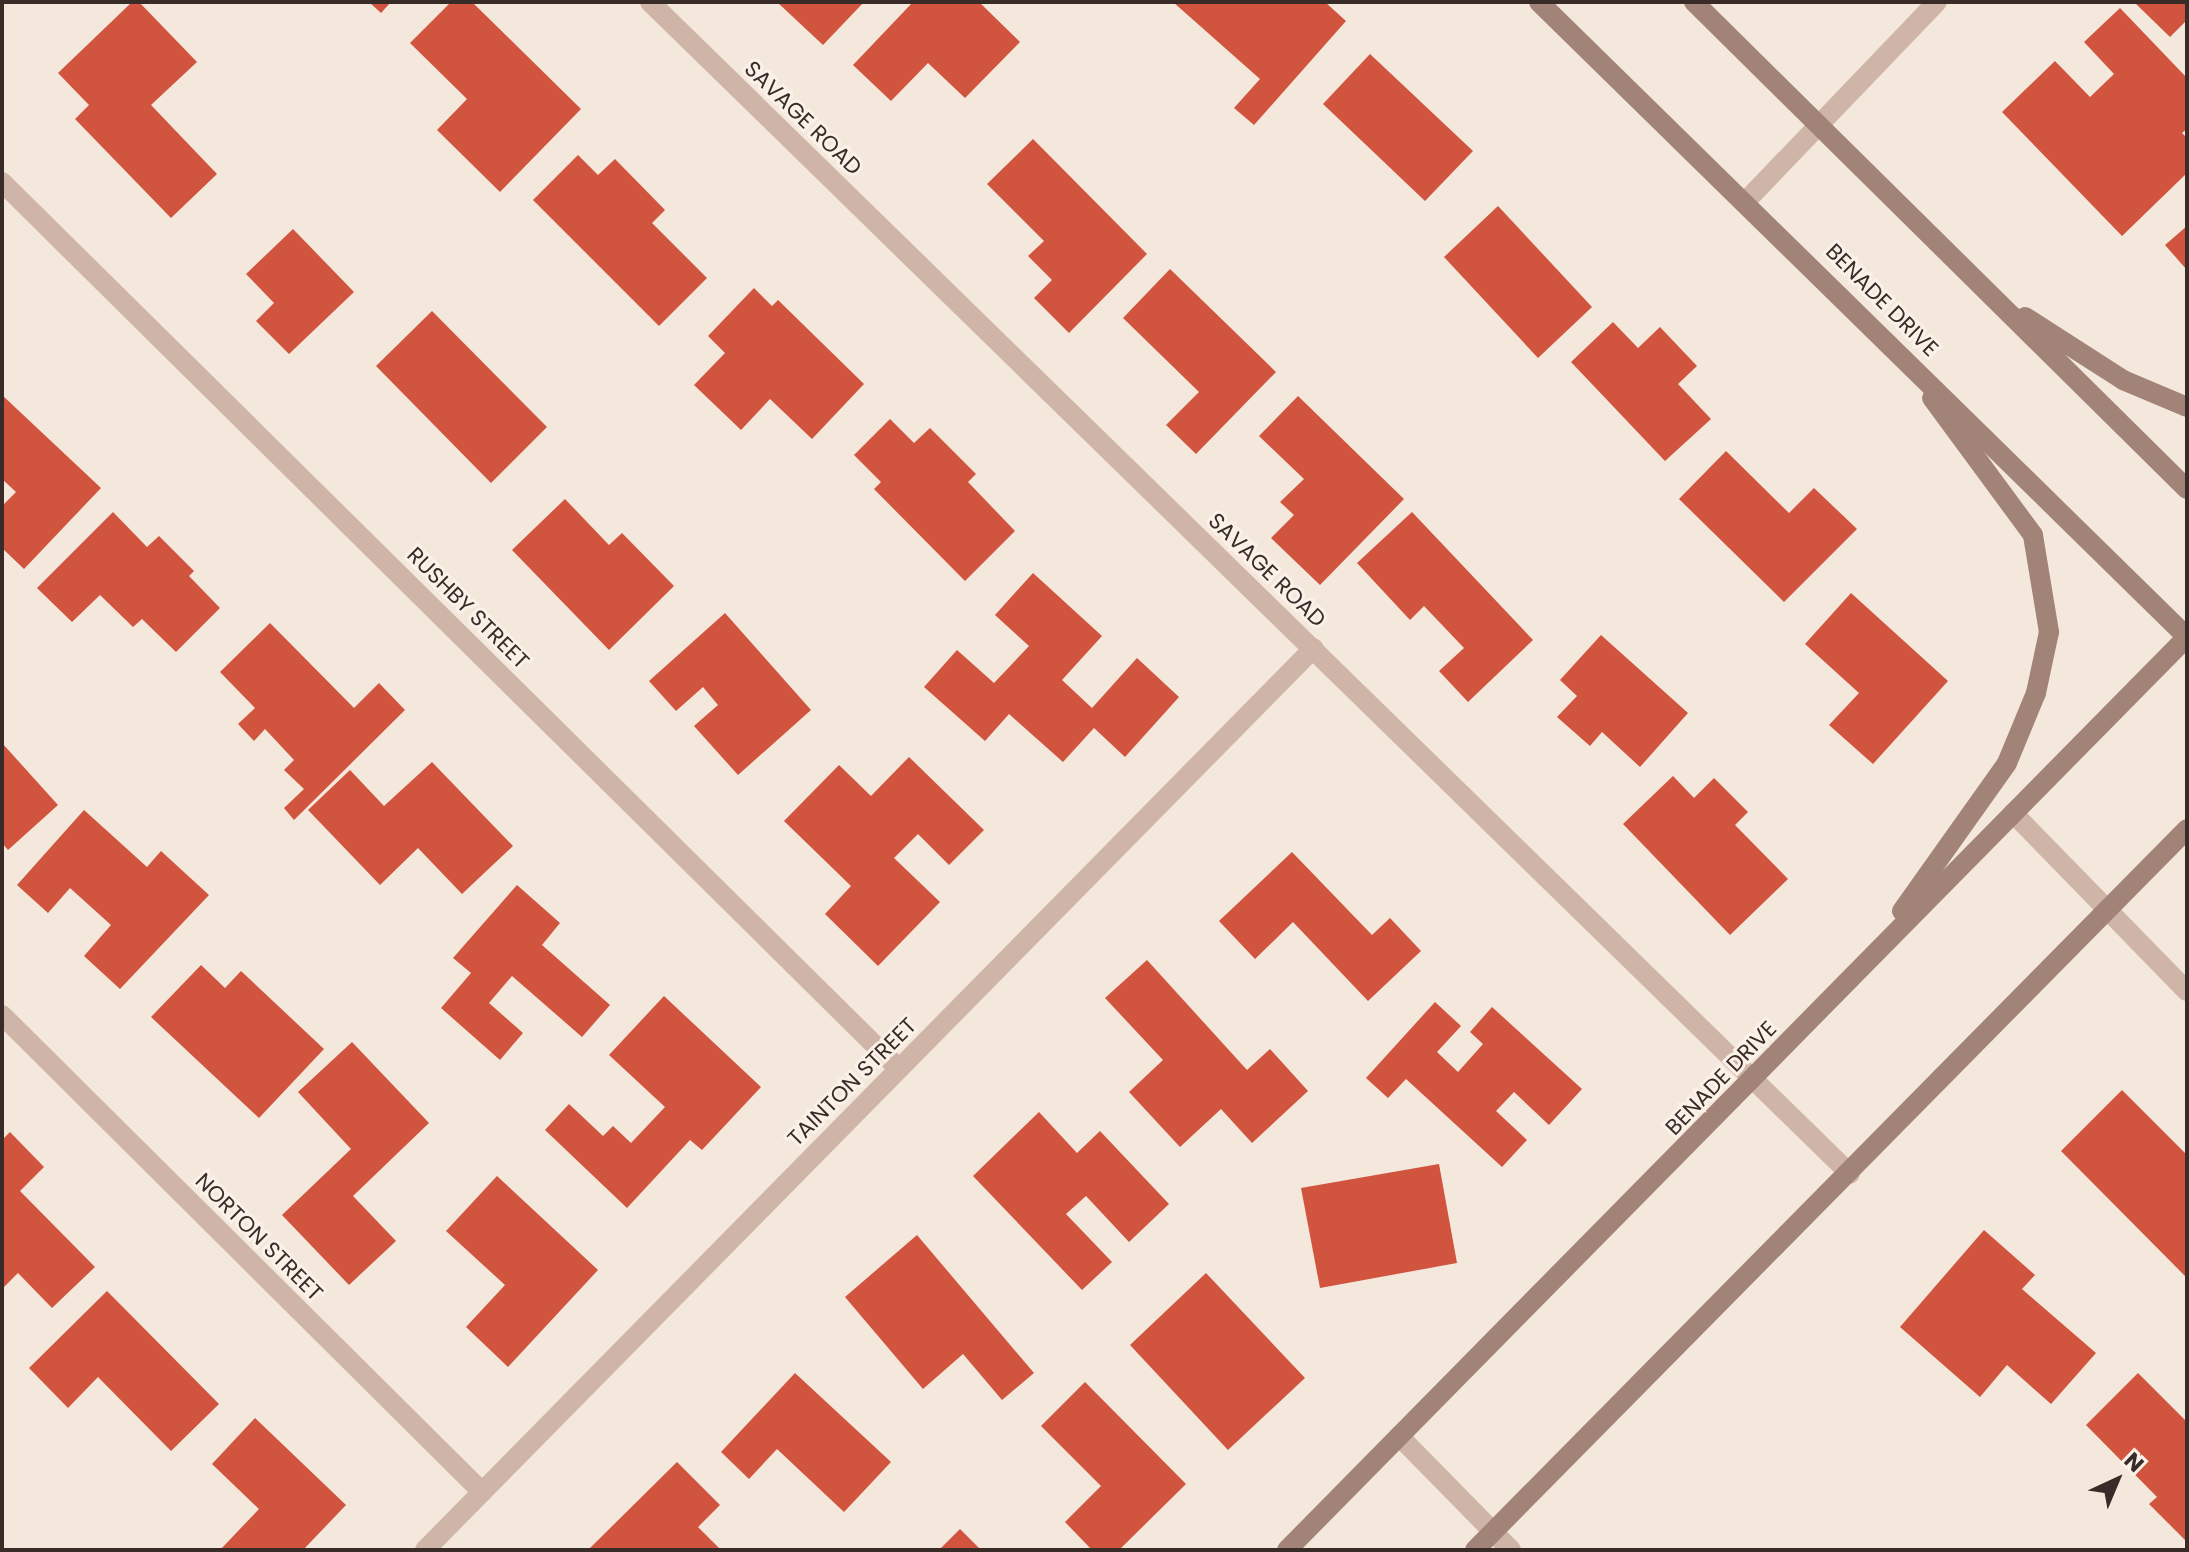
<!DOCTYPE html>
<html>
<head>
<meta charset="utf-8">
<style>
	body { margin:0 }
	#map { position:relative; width:2189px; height:1552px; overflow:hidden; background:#f4e7dc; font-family:Poppins,sans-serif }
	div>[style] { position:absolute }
	.building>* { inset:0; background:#d0543e }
	.street>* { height:20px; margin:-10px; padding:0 10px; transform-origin:10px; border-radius:10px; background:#ceb5a7 }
	.secondary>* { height:20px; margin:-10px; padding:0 10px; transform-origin:10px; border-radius:10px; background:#a28378 }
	span { translate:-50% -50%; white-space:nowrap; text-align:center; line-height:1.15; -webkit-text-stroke:6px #fbf1e9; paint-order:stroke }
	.street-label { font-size:22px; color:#392c28 }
	.frame { position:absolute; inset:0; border:4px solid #392c28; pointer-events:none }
	.north { position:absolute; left:2077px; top:1440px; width:80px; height:80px; -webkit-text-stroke:6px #fbf1e9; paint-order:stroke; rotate:44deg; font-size:22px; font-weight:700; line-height:32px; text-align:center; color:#392c28 }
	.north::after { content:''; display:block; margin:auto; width:28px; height:36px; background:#392c28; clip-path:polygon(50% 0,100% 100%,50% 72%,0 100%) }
</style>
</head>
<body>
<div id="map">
	<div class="building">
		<div style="clip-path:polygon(132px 2px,139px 2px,197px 62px,151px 105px,217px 174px,171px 218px,75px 119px,89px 105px,58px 73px)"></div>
		<div style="clip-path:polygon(369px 2px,391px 2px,381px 13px)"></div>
		<div style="clip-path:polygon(451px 2px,472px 2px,581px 109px,500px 192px,437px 130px,467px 99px,410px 43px)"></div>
		<div style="clip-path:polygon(777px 2px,864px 2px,823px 45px)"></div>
		<div style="clip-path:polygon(913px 2px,979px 2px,1020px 42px,965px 98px,928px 63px,891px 101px,853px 65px)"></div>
		<div style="clip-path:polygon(1173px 2px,1325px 2px,1346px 21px,1254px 125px,1234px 108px,1260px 79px)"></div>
		<div style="clip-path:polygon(2134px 2px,2187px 2px,2187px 20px,2170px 37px)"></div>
		<div style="clip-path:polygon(2120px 8px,2187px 78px,2187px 129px,2182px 133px,2187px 138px,2187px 173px,2122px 236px,2002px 112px,2055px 61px,2090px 97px,2114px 74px,2084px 42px)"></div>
		<div style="clip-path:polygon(1370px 54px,1473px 151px,1425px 201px,1323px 104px)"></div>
		<div style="clip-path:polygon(1033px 139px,1147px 254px,1069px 333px,1034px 298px,1052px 280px,1028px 256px,1044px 241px,987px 184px)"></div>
		<div style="clip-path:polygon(578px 155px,598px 175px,615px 159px,665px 210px,652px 223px,707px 278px,659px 326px,533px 200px)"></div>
		<div style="clip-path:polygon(1498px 206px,1592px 307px,1538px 358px,1444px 257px)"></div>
		<div style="clip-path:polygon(2187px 226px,2187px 270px,2165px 245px)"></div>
		<div style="clip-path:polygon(293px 229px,354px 292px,289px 354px,256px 321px,274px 303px,246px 274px)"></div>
		<div style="clip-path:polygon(1170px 269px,1276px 372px,1196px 454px,1166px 425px,1199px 392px,1123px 318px)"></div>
		<div style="clip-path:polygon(754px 288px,772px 306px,778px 300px,864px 384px,812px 439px,770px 399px,741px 430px,694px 385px,725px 353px,708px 336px)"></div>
		<div style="clip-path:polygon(432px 311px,547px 427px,491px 483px,376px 366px)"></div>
		<div style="clip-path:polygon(1613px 322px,1638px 348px,1660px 327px,1697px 366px,1678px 384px,1711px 419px,1665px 461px,1571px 362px)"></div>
		<div style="clip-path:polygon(2px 395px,101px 488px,24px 569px,2px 548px,2px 506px,16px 492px,2px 479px)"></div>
		<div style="clip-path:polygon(1298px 396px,1404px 499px,1320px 585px,1271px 538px,1294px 515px,1280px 502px,1304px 479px,1259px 436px)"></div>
		<div style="clip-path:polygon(890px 419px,914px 443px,930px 428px,976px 474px,968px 482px,1015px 531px,965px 581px,874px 489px,881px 482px,854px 455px)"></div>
		<div style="clip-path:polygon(1726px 451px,1789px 513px,1814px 488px,1857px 529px,1784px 602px,1679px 499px)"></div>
		<div style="clip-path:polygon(565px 499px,609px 545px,622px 533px,674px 586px,609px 650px,512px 550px)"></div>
		<div style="clip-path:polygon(113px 512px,147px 547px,159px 536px,194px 571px,189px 576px,220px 608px,176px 652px,142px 619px,133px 627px,100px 595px,72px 622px,37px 588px)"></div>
		<div style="clip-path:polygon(1412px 512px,1533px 640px,1468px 702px,1439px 671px,1464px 648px,1424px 606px,1410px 620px,1357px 563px)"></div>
		<div style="clip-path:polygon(1033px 573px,1102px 636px,1062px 680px,1092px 708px,1137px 658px,1179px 697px,1125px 757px,1094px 728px,1063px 762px,1009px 714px,985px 741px,924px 687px,957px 650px,994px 683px,1029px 646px,995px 615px)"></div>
		<div style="clip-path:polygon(1851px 593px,1948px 681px,1873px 764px,1829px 725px,1859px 693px,1805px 644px)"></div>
		<div style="clip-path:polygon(725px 613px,811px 710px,738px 775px,694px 726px,718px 705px,703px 687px,676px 711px,649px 681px)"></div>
		<div style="clip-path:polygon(270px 623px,354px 708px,379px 683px,405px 710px,294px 820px,284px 808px,304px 789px,284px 770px,294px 760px,265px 729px,254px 741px,238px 724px,255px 708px,220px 672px)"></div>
		<div style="clip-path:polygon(1601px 635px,1688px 713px,1640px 767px,1602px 732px,1590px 746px,1557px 717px,1577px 696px,1560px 680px)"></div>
		<div style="clip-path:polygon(2px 743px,58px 805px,8px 850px,2px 843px)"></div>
		<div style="clip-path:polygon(909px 757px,984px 830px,949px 865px,918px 834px,894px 858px,940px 902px,878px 966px,825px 914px,851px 886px,784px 821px,839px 765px,871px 796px)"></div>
		<div style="clip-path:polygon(432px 762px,513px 846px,462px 894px,418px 848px,380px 885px,308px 810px,350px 770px,384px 806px)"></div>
		<div style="clip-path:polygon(1673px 776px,1694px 798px,1714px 778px,1748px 812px,1735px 825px,1788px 879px,1730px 935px,1623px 824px)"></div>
		<div style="clip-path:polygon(84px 810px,147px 867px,161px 851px,209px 895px,120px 989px,84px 956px,111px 925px,70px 888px,48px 913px,17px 885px)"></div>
		<div style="clip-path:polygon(1292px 852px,1372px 935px,1390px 918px,1421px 951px,1368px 1001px,1293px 922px,1255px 959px,1219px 921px)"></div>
		<div style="clip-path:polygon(517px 885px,560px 923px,542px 945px,610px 1005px,582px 1037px,512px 976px,489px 1003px,523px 1033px,500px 1060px,441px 1008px,471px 973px,453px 958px)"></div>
		<div style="clip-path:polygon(1147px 960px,1247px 1070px,1270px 1049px,1308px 1091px,1252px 1143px,1221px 1109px,1180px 1147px,1129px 1092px,1163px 1060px,1105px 998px)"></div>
		<div style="clip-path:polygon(201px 965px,225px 988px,241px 971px,324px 1049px,259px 1118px,151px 1017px)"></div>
		<div style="clip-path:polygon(664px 996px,761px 1087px,702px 1150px,690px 1140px,627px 1208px,545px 1130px,569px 1104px,603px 1136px,613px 1126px,631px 1143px,665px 1107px,609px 1055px)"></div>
		<div style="clip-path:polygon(1435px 1002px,1461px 1026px,1437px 1052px,1458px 1072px,1483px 1044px,1470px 1032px,1492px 1007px,1582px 1089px,1549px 1125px,1514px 1092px,1496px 1111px,1527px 1140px,1502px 1167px,1406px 1079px,1388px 1098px,1366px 1078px)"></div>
		<div style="clip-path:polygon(352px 1042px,429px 1123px,353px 1196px,396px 1241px,349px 1285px,282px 1215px,351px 1149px,298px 1092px)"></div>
		<div style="clip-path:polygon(2122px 1090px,2187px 1155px,2185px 1276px,2061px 1151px)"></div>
		<div style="clip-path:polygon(1039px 1112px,1077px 1153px,1100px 1131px,1169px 1204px,1129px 1242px,1086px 1196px,1066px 1214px,1112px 1262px,1082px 1290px,973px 1176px)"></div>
		<div style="clip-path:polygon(10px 1132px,44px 1167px,20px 1191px,95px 1267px,52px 1308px,18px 1273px,2px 1289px,2px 1140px)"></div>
		<div style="clip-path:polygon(1439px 1164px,1457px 1263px,1320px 1288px,1301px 1188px)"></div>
		<div style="clip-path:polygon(497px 1176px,598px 1270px,508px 1367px,466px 1327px,505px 1285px,446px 1231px)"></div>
		<div style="clip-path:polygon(1984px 1230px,2035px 1275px,2022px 1289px,2096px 1353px,2051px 1404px,2007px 1365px,1980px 1397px,1900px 1327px)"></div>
		<div style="clip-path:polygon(917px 1235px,1034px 1373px,1002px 1400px,963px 1354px,923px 1389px,845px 1297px)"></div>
		<div style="clip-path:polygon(1206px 1273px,1305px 1378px,1228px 1450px,1130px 1345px)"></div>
		<div style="clip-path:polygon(107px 1291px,219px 1404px,171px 1451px,98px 1377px,68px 1408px,29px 1368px)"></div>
		<div style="clip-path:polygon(795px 1373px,891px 1462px,844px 1512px,777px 1449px,749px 1479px,721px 1452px)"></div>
		<div style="clip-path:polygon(2138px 1373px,2187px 1422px,2187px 1542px,2149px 1504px,2157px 1497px,2086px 1425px)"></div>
		<div style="clip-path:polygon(1085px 1382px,1186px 1484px,1119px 1550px,1092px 1550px,1065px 1522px,1101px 1486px,1041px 1426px)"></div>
		<div style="clip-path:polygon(255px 1418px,346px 1505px,303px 1550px,220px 1550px,259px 1509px,212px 1464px)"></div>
		<div style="clip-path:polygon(677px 1462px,720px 1505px,698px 1527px,721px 1550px,588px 1550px)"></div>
		<div style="clip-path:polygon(960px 1529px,981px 1550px,939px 1550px)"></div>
	</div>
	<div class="street">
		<div style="left:650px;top:2px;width:1677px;rotate:44.32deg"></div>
		<div style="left:2px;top:182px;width:1261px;rotate:44.68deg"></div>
		<div style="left:1746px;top:201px;width:276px;rotate:-46.2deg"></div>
		<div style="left:2013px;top:813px;width:249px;rotate:45.7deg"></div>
		<div style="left:2px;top:1015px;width:677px;rotate:44.82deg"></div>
		<div style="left:1399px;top:1436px;width:160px;rotate:45.5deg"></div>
		<div style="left:425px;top:1550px;width:1266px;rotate:-45.42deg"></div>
	</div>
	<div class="secondary">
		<div style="left:1539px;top:2px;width:907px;rotate:44.42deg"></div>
		<div style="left:1694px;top:2px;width:693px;rotate:44.65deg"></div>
		<div style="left:2025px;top:317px;width:117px;rotate:32.7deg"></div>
		<div style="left:2123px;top:380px;width:69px;rotate:22.9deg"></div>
		<div style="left:1902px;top:911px;width:181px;rotate:-54.6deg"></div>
		<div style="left:2007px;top:763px;width:76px;rotate:-67.5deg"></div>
		<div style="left:2036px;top:693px;width:62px;rotate:-78deg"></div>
		<div style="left:2049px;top:632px;width:98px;rotate:-99.4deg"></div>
		<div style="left:2033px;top:535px;width:170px;rotate:-126.4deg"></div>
		<div style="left:1287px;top:1550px;width:1282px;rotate:-45.41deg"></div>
		<div style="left:1475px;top:1550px;width:1013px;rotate:-45.36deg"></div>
	</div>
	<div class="street-label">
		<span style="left:803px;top:118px;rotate:44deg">SAVAGE ROAD</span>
		<span style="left:1882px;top:300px;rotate:45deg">BENADE DRIVE</span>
		<span style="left:1267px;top:570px;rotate:44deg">SAVAGE ROAD</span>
		<span style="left:468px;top:608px;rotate:45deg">RUSHBY STREET</span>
		<span style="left:1721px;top:1078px;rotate:-46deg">BENADE DRIVE</span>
		<span style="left:852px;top:1082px;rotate:-45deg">TAINTON STREET</span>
		<span style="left:259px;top:1237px;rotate:45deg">NORTON STREET</span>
	</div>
	<div class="frame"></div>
	<div class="north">N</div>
</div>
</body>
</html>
